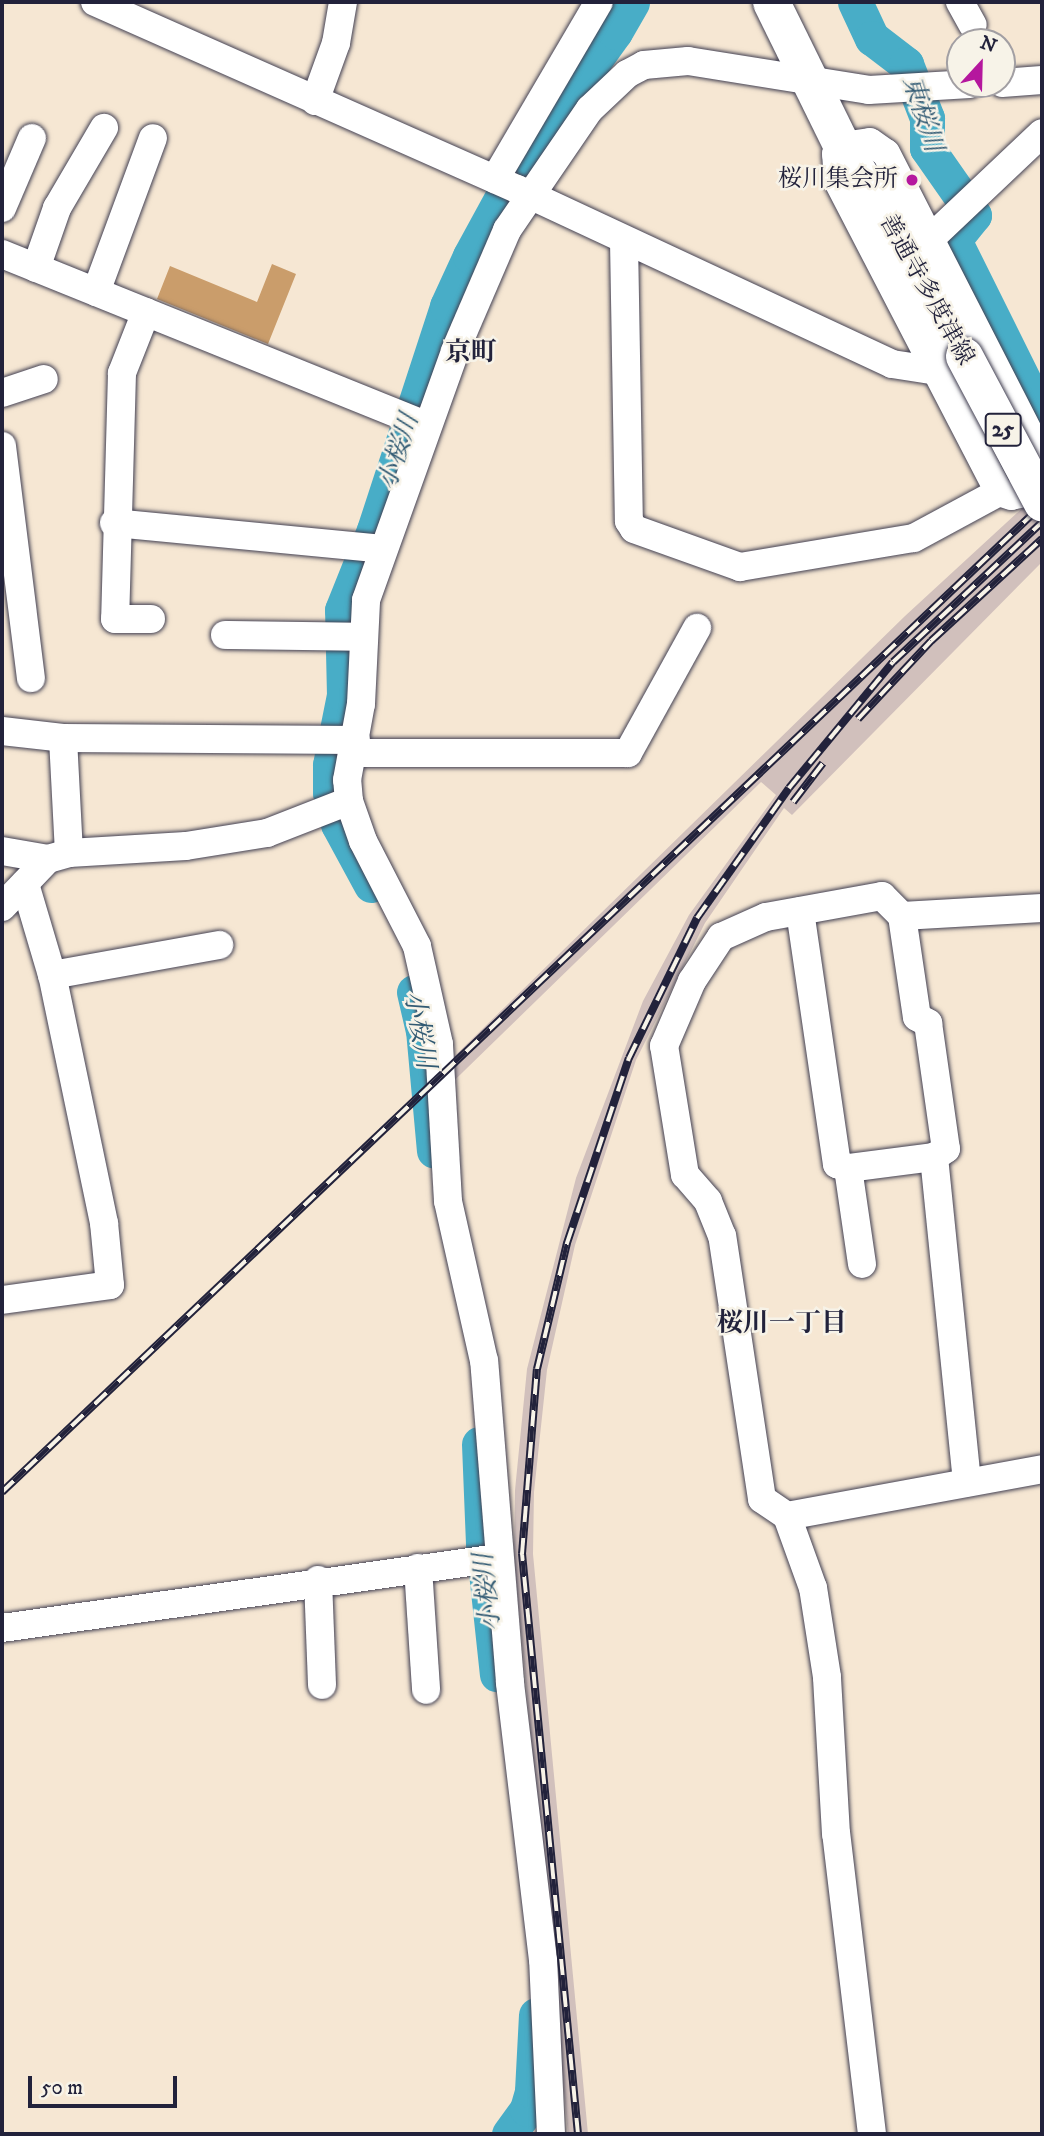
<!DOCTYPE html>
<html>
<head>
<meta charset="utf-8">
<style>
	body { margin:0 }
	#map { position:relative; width:1044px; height:2136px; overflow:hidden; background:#f6e7d3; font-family:"IM FELL DW Pica","Noto Serif JP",serif }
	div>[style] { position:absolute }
	.industrial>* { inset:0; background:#d1c0bc }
	.river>* { height:35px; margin:-17.5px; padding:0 17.5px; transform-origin:17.5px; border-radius:17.5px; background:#48adc7 }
	.building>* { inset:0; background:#ca9d6b }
	.roads { filter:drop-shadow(0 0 2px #424052) drop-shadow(0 0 2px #424052) }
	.minor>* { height:28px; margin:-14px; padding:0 14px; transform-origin:14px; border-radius:14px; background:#fff }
	.major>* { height:37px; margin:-18.5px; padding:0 18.5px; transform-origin:18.5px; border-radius:18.5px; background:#fff }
	.rail>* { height:8px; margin-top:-4px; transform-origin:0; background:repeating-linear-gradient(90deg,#f7f3e8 0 16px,#22223b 0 32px); box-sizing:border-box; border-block:2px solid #22223b }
	.bridges { filter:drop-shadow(0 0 2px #424052) drop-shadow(0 0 2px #424052) }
	.major-bridge>* { height:37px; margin:-18.5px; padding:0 18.5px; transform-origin:18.5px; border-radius:18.5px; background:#fff }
	.dots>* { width:19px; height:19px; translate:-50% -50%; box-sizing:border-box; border:4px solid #f7f3e8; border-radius:50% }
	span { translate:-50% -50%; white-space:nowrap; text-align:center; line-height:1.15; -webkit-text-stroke:5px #f7f3e8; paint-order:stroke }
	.shield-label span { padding:2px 5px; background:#f7f3e8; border:2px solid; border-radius:5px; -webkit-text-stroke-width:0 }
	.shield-label { font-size:23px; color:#22223b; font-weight:700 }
	.poi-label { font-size:24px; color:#22223b }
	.right { translate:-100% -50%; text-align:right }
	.street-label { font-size:24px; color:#22223b }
	.water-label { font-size:26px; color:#315a73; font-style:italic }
	.neighbourhood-label { font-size:26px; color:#22223b; font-weight:700 }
	.frame { position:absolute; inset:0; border:4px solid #22223b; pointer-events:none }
	.north { position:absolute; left:946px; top:28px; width:70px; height:70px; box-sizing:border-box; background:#f7f3e8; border:2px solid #a29fa3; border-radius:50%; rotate:22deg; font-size:19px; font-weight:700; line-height:28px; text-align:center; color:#22223b }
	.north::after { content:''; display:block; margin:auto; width:24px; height:32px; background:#b5179e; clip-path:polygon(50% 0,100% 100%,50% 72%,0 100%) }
	.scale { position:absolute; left:28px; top:2076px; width:149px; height:32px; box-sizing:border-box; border:4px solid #22223b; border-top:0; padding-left:9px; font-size:21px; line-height:24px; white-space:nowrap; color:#22223b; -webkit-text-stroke:5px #f7f3e8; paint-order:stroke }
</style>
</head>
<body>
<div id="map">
	<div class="industrial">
		<div style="clip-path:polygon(1042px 490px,1042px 562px,792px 815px,784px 808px,705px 923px,636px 1060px,575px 1245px,547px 1370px,534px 1492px,533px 1554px,588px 2134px,568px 2134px,514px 1555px,515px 1490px,527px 1369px,576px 1178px,643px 1001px,689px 915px,776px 795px,761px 782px,427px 1107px,426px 1084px,905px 616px)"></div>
	</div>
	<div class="river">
		<div style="left:855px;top:2px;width:40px;rotate:65deg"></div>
		<div style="left:872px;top:38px;width:43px;rotate:37.4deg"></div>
		<div style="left:906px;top:64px;width:58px;rotate:68.7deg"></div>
		<div style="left:927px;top:118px;width:30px;rotate:90deg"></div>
		<div style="left:927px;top:148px;width:82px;rotate:55deg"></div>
		<div style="left:974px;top:215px;width:32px;rotate:129deg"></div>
		<div style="left:954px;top:240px;width:198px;rotate:63.6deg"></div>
		<div style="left:371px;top:885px;width:69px;rotate:-118.4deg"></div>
		<div style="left:338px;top:824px;width:32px;rotate:-104deg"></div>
		<div style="left:330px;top:793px;width:28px;rotate:-90deg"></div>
		<div style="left:330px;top:765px;width:71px;rotate:-78.7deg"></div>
		<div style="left:344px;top:695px;width:85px;rotate:-91.3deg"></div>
		<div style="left:342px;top:610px;width:86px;rotate:-68.2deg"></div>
		<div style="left:374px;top:530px;width:236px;rotate:-71.9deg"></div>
		<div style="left:447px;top:306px;width:55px;rotate:-65.3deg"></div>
		<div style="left:470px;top:256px;width:102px;rotate:-61.4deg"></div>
		<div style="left:519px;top:166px;width:165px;rotate:-54.4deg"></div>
		<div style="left:615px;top:32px;width:34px;rotate:-60deg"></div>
		<div style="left:414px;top:992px;width:39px;rotate:77deg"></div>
		<div style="left:423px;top:1030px;width:121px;rotate:84.8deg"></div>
		<div style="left:479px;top:1444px;width:100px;rotate:87.7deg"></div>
		<div style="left:483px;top:1544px;width:131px;rotate:83.9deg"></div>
		<div style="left:509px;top:2134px;width:31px;rotate:-54deg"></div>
		<div style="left:527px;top:2109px;width:19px;rotate:-74deg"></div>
		<div style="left:532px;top:2091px;width:76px;rotate:-87deg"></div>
	</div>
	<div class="building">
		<div style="clip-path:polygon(272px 264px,296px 274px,268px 344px,157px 299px,170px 266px,257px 302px)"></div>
	</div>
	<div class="roads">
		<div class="minor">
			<div style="left:95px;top:2px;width:462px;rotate:23.9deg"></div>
			<div style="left:517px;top:189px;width:414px;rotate:25deg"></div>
			<div style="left:892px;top:364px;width:47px;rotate:8.7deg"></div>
			<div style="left:960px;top:2px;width:26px;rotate:61deg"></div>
			<div style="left:1002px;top:83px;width:40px;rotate:-4.3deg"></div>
			<div style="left:315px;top:101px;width:62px;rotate:-70.1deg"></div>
			<div style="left:336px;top:43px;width:42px;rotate:-80.3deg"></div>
			<div style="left:870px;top:142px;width:19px;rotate:35deg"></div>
			<div style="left:886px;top:153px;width:320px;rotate:62.9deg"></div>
			<div style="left:1032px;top:438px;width:30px;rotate:81deg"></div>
			<div style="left:1037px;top:468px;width:28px;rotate:117deg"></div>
			<div style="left:1024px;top:493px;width:13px;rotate:167deg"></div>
			<div style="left:1011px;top:496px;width:13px;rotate:-162deg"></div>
			<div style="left:999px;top:492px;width:350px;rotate:-117.4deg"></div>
			<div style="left:838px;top:181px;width:27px;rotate:-94deg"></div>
			<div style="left:836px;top:154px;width:10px;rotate:-53deg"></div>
			<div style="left:842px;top:146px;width:28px;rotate:-8deg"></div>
			<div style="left:495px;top:179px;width:205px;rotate:-59.6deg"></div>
			<div style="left:2px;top:208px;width:76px;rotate:-66.8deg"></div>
			<div style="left:930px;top:239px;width:154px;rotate:-43.4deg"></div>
			<div style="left:624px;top:241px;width:280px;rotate:89deg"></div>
			<div style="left:629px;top:521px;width:9px;rotate:58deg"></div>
			<div style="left:634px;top:529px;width:113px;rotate:19.7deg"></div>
			<div style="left:740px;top:567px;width:176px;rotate:-9.5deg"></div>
			<div style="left:914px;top:538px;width:97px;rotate:-28.4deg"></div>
			<div style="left:2px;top:254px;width:458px;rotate:22deg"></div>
			<div style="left:36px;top:268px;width:64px;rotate:-70.7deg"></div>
			<div style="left:57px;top:208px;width:93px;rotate:-59.6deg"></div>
			<div style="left:96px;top:292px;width:164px;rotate:-69.7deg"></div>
			<div style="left:146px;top:312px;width:66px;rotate:111.5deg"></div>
			<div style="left:122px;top:373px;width:246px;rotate:91.6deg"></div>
			<div style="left:115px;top:619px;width:36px"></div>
			<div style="left:2px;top:393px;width:44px;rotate:-18.4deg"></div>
			<div style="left:2px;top:446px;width:234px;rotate:82.9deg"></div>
			<div style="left:114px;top:523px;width:269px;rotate:5.5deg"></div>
			<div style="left:225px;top:635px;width:137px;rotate:0.8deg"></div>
			<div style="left:2px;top:731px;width:61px;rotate:6.5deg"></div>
			<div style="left:63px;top:738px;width:293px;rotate:0.4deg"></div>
			<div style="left:353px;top:753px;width:275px"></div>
			<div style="left:628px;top:753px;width:143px;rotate:-61.1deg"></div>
			<div style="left:2px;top:851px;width:47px;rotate:9.9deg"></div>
			<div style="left:69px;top:853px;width:117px;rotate:-3.4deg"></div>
			<div style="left:186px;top:846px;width:82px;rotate:-9.1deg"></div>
			<div style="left:267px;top:833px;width:88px;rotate:-21.3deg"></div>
			<div style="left:2px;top:907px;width:66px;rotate:-46.2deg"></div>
			<div style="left:48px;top:859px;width:22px;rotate:-16deg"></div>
			<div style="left:69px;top:853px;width:115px;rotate:-93deg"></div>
			<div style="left:800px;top:911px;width:256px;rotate:81.7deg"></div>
			<div style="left:837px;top:1164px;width:12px;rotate:20deg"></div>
			<div style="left:848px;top:1168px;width:97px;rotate:81.7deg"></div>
			<div style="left:902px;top:916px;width:102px;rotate:81.6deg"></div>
			<div style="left:917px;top:1017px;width:13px;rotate:29deg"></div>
			<div style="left:928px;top:1023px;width:127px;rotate:81.9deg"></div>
			<div style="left:946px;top:1149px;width:14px;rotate:146deg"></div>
			<div style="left:934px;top:1157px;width:327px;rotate:84.2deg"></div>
			<div style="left:52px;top:975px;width:170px;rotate:-10.2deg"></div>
			<div style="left:848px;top:1168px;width:87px;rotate:-7.3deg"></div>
			<div style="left:2px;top:1300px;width:109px;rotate:-7.9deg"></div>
			<div style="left:110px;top:1285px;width:62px;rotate:-95.5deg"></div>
			<div style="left:104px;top:1223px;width:253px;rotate:-101.8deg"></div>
			<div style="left:52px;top:975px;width:95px;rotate:-106.5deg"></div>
			<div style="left:787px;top:1516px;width:259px;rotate:-10.4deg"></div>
			<div style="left:418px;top:1568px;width:122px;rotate:86.2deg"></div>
			<div style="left:318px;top:1580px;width:105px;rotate:87.8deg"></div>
			<div style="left:2px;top:1628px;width:501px;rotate:-8.03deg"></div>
			<div style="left:551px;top:2134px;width:174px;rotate:-92.6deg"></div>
			<div style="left:543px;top:1960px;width:280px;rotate:-96.8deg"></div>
			<div style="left:510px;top:1682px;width:322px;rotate:-94.6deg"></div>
			<div style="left:484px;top:1361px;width:164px;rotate:-102.7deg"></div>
			<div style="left:448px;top:1201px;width:157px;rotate:-93.3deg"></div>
			<div style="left:439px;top:1044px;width:100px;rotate:-102.7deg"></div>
			<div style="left:417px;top:946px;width:118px;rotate:-117.2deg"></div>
			<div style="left:363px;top:841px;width:42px;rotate:-109.3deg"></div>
			<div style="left:349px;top:801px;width:21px;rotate:-95deg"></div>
			<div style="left:347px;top:780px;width:77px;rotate:-79.6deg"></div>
			<div style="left:361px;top:704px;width:104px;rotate:-87.2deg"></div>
			<div style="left:366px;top:600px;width:264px;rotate:-70.3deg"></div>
			<div style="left:455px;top:351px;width:132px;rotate:-66.7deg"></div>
			<div style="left:507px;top:230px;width:147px;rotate:-55.6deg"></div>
			<div style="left:590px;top:109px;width:51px;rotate:-43.4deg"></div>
			<div style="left:627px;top:74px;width:19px;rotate:-28deg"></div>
			<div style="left:644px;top:65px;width:44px;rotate:-5.2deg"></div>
			<div style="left:688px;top:61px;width:183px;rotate:9.1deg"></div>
			<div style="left:869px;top:90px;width:101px;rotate:-3.4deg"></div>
			<div style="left:872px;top:2134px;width:302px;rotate:-96.8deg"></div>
			<div style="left:836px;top:1834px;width:157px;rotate:-93.3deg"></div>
			<div style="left:827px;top:1677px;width:90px;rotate:-98.9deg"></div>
			<div style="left:813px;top:1588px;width:77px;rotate:-109.9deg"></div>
			<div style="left:787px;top:1516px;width:30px;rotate:-146deg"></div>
			<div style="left:762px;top:1499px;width:266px;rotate:-98.6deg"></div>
			<div style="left:722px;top:1236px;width:38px;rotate:-112deg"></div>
			<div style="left:708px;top:1201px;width:35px;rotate:-131deg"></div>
			<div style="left:685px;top:1175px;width:131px;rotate:-99.2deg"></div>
			<div style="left:664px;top:1046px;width:71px;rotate:-66.7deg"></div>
			<div style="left:692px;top:981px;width:53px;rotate:-56.6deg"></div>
			<div style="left:721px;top:937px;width:49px;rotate:-24deg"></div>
			<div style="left:766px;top:917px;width:118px;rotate:-10.3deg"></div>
			<div style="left:882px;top:896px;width:28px;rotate:45deg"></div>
			<div style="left:902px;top:916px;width:140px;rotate:-3.3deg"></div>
		</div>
		<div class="major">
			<div style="left:771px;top:2px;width:161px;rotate:63.8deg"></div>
			<div style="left:842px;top:146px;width:153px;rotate:58.4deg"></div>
			<div style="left:922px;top:276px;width:90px;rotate:62.3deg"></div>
		</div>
	</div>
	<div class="rail">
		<div style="left:858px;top:719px;width:107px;rotate:-46.9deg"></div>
		<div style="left:931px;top:641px;width:151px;rotate:-42.6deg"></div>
		<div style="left:793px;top:802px;width:49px;rotate:-52.4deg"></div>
		<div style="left:2px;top:1492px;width:1434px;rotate:-43.5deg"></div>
		<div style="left:578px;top:2134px;width:583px;rotate:-95.51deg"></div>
		<div style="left:522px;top:1554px;width:186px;rotate:-85.4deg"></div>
		<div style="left:537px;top:1369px;width:130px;rotate:-76.6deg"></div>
		<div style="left:567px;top:1243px;width:195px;rotate:-71.5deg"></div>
		<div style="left:629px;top:1058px;width:156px;rotate:-64.1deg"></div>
		<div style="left:697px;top:918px;width:159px;rotate:-54.7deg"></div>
		<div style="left:789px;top:788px;width:163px;rotate:-50.5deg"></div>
		<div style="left:893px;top:662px;width:204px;rotate:-43.2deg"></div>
	</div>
	<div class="bridges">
		<div class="major-bridge">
			<div style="left:964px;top:356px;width:166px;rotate:62deg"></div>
		</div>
	</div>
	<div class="dots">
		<div style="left:912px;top:180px;background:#b5179e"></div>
	</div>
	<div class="shield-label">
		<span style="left:1003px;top:430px">25</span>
	</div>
	<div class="poi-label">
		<span class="right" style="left:898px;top:180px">桜川集会所</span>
	</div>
	<div class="street-label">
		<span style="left:926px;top:290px;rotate:61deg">善通寺多度津線</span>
	</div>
	<div class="water-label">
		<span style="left:922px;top:114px;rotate:72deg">東桜川</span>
		<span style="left:399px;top:452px;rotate:-72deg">小桜川</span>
		<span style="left:419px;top:1030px;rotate:80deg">小桜川</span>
		<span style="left:488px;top:1592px;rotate:-96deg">小桜川</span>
	</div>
	<div class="neighbourhood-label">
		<span style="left:471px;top:353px">京町</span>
		<span style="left:782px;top:1324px">桜川一丁目</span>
	</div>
	<div class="frame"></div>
	<div class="north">N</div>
	<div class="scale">50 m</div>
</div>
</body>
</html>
